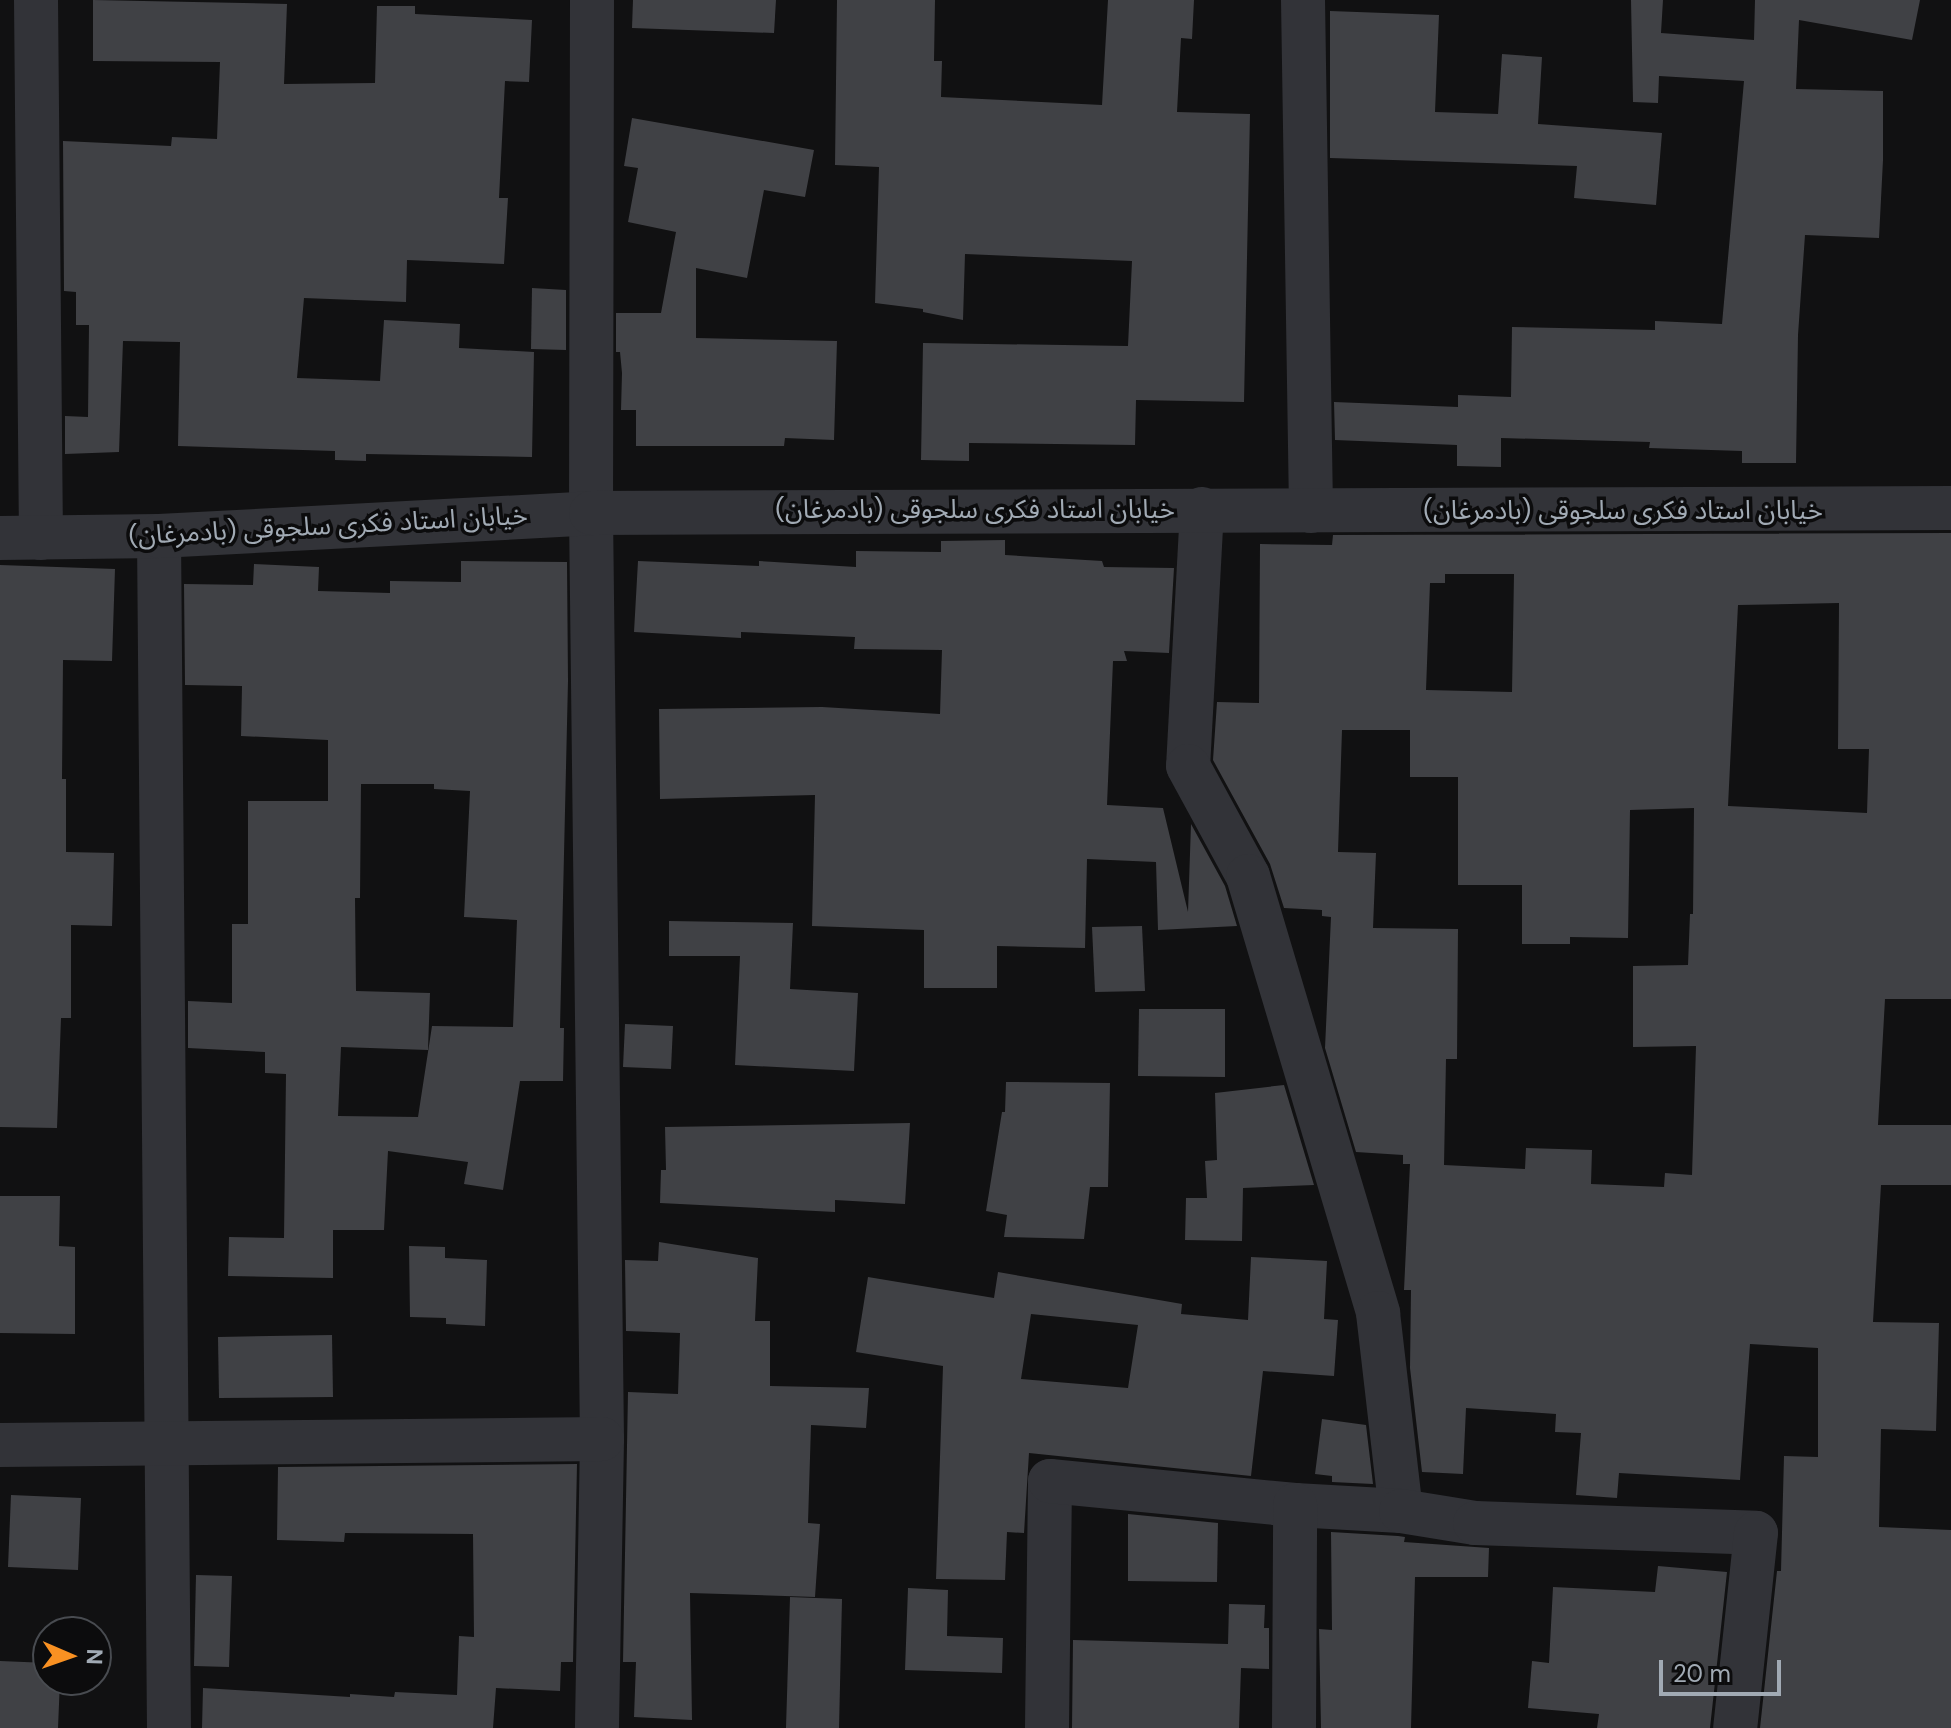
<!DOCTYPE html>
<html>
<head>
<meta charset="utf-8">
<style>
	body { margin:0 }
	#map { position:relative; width:1951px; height:1728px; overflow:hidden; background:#111112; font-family:"DM Sans","Noto Sans Arabic",sans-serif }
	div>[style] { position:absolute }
	.building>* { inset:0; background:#404145 }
	.minor>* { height:44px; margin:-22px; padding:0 22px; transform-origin:22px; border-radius:22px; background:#323338 }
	span { translate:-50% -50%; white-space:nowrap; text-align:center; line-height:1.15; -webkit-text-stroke:7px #0c0c0d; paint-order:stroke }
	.street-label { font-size:26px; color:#a1aab4 }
	.north { position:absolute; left:32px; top:1616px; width:80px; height:80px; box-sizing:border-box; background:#0c0c0d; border:2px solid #484b50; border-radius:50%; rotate:92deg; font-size:22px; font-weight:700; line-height:32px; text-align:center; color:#a1aab4 }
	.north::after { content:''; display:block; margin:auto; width:28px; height:36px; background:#f99122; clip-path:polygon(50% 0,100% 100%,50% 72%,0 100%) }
	.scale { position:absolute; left:1659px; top:1660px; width:122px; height:36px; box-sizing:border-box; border:4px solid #a1aab4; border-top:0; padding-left:10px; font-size:24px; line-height:28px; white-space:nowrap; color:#a1aab4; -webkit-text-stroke:6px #0c0c0d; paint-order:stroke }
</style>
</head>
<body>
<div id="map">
	<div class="building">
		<div style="clip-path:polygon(93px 0,287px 4px,284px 84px,375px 83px,377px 6px,415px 6px,415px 14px,532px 20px,529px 82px,505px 81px,499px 198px,508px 198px,504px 264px,407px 260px,406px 302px,304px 298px,297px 378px,380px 381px,384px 320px,460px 324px,459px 348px,534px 352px,532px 457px,366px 454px,366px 461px,335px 460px,335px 451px,178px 446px,180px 342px,123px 341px,119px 452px,65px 454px,65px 416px,88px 417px,89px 325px,76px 325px,76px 292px,64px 291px,63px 141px,171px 146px,172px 137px,217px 139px,220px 62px,93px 61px)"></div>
		<div style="clip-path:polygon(633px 0,776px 0,774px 33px,632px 28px)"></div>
		<div style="clip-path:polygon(837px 0,935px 0,934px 61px,942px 61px,941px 97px,1102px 105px,1108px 0,1194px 0,1192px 39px,1181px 38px,1177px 112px,1250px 114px,1244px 402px,1136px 400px,1135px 445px,969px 443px,969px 461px,921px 460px,923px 343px,1128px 346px,1132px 261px,965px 254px,963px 320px,923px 312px,923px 309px,875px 303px,879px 167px,835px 165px)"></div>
		<div style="clip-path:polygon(1631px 0,1663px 0,1661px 33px,1754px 40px,1755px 0,1920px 0,1912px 40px,1799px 20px,1796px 89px,1883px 91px,1883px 160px,1879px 238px,1805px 235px,1798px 335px,1796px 463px,1742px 463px,1742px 451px,1649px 448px,1650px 442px,1501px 438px,1501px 467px,1457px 466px,1457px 445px,1335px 440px,1334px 402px,1458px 407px,1458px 395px,1511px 397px,1512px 327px,1655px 330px,1655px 321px,1722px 324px,1744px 81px,1659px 76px,1658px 103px,1633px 102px)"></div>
		<div style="clip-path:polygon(1330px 11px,1439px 15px,1435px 112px,1498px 114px,1502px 54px,1542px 57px,1538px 124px,1662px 133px,1656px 205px,1574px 198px,1577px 166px,1330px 158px)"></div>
		<div style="clip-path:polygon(632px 118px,814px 150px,805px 197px,764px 190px,747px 278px,696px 268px,696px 338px,837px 341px,834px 440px,785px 438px,784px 446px,636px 446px,636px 410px,621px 410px,622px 373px,620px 352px,616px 352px,616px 313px,661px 313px,676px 232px,628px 222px,638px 168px,624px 166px)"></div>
		<div style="clip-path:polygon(532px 288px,566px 290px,566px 350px,531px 349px)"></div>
		<div style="clip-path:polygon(evenodd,1951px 533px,1951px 999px,1885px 999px,1878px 1125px,1951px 1125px,1951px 1185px,1881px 1185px,1873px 1322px,1939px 1323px,1936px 1431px,1881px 1429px,1879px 1527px,1951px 1530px,1951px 1728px,1760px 1728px,1777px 1571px,1781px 1571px,1784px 1456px,1818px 1457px,1818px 1348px,1750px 1344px,1740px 1480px,1619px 1473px,1617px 1498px,1576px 1495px,1581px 1433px,1555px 1432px,1556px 1414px,1466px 1408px,1463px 1474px,1422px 1472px,1410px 1368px,1411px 1290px,1404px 1290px,1410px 1164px,1403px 1164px,1403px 1155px,1356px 1152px,1325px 1048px,1331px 917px,1322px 916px,1322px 910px,1284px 908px,1270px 864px,1213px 760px,1217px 702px,1259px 703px,1260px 544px,1332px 545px,1333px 535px,1951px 533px,1445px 574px,1514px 574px,1512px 692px,1426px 690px,1430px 583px,1445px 583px,1445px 574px,1951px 533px,1839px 603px,1838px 749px,1869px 749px,1867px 813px,1728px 806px,1738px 605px,1839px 603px,1951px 533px,1342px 730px,1410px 730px,1410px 777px,1458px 777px,1458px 885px,1522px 885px,1522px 944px,1570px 944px,1570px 937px,1628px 938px,1630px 810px,1694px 808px,1693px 914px,1690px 914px,1688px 965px,1633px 966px,1633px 1047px,1696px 1046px,1692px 1175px,1665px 1173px,1664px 1187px,1591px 1184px,1592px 1150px,1526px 1148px,1525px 1169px,1444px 1165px,1446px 1059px,1457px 1059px,1458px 929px,1373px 928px,1376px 853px,1338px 852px,1342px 730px)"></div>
		<div style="clip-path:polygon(1005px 540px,1005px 555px,1102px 561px,1104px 567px,1174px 568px,1169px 653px,1124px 651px,1127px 661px,1113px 661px,1107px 805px,1163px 808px,1188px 912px,1191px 824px,1225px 886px,1237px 926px,1158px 930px,1156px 862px,1087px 859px,1085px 948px,997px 946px,997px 988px,924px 988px,924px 930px,812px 926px,815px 795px,660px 799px,659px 709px,822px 707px,940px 714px,942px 650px,854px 649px,855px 637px,741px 632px,741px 638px,634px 632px,638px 561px,759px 566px,759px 561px,856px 567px,856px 551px,941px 552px,941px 541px)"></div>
		<div style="clip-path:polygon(evenodd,461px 561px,567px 562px,568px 681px,560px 1028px,564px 1028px,563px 1081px,520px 1081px,503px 1190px,464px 1184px,468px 1162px,388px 1151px,384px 1230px,333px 1230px,333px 1278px,228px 1276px,229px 1237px,284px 1238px,286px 1074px,265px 1073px,265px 1052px,188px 1048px,188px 1001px,232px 1003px,232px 924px,248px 924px,248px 801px,328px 801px,328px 740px,241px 736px,242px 686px,185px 685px,184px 584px,253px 585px,254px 564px,319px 567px,318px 591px,390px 593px,390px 581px,461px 582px,461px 561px,361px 784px,434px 784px,434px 789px,470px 791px,464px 917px,517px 920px,513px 1027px,432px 1026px,418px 1117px,338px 1116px,341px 1047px,428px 1050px,430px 993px,356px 991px,355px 898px,360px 898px,361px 784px)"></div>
		<div style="clip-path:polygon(0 565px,115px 569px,112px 661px,63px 660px,62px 779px,66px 779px,66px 852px,114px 853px,112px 926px,71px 925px,71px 1018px,61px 1018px,57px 1128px,0 1127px)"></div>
		<div style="clip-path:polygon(669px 921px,793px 923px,790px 989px,858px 993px,854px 1071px,735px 1065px,740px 956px,669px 956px)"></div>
		<div style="clip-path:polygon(1142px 926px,1145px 991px,1095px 992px,1092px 927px)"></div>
		<div style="clip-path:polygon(1139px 1009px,1225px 1009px,1225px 1077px,1138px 1076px)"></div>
		<div style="clip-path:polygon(625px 1024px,673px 1026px,671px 1069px,623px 1067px)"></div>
		<div style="clip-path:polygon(1006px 1082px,1110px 1083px,1108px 1187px,1090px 1187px,1084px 1239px,1004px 1237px,1007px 1215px,986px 1211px,1002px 1112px,1005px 1112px)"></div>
		<div style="clip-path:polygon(1284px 1085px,1314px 1185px,1243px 1188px,1242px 1241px,1185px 1240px,1186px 1198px,1207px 1198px,1205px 1161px,1217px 1160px,1215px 1093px)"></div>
		<div style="clip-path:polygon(910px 1123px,905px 1204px,835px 1200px,835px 1212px,660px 1203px,661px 1170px,666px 1170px,665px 1127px)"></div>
		<div style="clip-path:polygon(0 1196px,60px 1196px,59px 1246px,75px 1247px,75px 1334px,0 1333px)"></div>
		<div style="clip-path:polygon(659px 1242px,758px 1258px,755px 1321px,770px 1321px,770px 1386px,869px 1388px,866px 1428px,811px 1425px,808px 1523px,820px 1524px,815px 1597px,690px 1593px,692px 1720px,634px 1717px,636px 1662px,623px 1662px,628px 1392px,678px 1394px,680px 1333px,626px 1331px,625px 1260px,658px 1261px)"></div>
		<div style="clip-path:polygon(409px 1246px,445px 1247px,445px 1258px,487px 1260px,485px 1326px,446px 1324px,446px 1318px,410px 1317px)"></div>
		<div style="clip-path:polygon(evenodd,1251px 1257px,1327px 1261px,1324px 1319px,1338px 1320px,1334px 1376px,1263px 1371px,1251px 1476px,1029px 1453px,1024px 1533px,1007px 1532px,1005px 1580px,936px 1579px,943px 1366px,856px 1352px,868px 1277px,994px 1298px,998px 1272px,1182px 1304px,1181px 1314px,1248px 1320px,1251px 1257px,1031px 1314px,1138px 1325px,1128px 1388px,1021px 1379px,1031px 1314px)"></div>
		<div style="clip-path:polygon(332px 1335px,333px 1397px,219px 1398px,218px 1337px)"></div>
		<div style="clip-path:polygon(1322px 1419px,1366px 1425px,1373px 1484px,1332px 1482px,1332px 1476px,1315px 1474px)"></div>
		<div style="clip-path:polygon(577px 1464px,573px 1662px,561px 1662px,560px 1691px,496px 1688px,493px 1728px,202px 1728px,203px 1688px,350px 1697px,350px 1694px,394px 1697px,395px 1692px,457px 1695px,459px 1636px,474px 1637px,473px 1534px,345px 1533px,344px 1542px,277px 1540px,278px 1467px)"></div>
		<div style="clip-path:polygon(11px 1495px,81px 1498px,78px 1570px,8px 1567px)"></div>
		<div style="clip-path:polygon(1128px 1514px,1218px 1523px,1217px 1582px,1128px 1581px)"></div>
		<div style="clip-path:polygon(1331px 1532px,1398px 1536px,1405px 1537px,1404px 1542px,1489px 1548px,1488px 1577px,1415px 1577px,1411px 1728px,1321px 1728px,1319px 1629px,1332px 1630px)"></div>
		<div style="clip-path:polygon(1658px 1566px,1727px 1572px,1710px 1728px,1597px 1728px,1599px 1714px,1528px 1708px,1532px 1661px,1549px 1663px,1553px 1587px,1655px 1592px)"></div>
		<div style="clip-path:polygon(196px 1575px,232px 1576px,229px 1667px,194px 1666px)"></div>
		<div style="clip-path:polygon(908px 1588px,948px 1590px,947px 1636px,1003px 1638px,1002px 1673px,905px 1670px)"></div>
		<div style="clip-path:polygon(790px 1597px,842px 1599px,839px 1728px,786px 1728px)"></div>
		<div style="clip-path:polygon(1229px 1604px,1265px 1605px,1264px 1628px,1269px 1628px,1269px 1669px,1241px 1668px,1239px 1728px,1072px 1728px,1073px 1640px,1228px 1644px)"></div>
		<div style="clip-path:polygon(0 1661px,48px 1663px,48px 1680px,60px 1680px,58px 1728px,0 1728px)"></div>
	</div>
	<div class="minor">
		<div style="left:36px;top:0;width:538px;rotate:89.47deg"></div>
		<div style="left:592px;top:0;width:513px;rotate:90.11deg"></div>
		<div style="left:591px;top:513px;width:926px;rotate:89.32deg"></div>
		<div style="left:602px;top:1439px;width:289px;rotate:91deg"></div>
		<div style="left:1303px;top:0;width:511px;rotate:89.1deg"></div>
		<div style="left:1202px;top:509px;width:257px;rotate:93.1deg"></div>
		<div style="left:1188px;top:766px;width:125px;rotate:61.4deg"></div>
		<div style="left:1248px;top:876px;width:456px;rotate:73.4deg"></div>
		<div style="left:1378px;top:1313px;width:199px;rotate:83.4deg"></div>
		<div style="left:159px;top:536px;width:1192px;rotate:89.52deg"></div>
		<div style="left:0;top:538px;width:159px;rotate:-0.7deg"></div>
		<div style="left:159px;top:536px;width:433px;rotate:-3deg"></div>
		<div style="left:591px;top:513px;width:1360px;rotate:-0.21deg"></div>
		<div style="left:0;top:1445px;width:602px;rotate:-0.57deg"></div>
		<div style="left:1047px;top:1728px;width:247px;rotate:-89.3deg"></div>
		<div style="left:1050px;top:1481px;width:246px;rotate:5.6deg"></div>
		<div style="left:1295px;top:1505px;width:106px;rotate:3.2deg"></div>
		<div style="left:1401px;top:1511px;width:75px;rotate:9.2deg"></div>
		<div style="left:1475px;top:1523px;width:281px;rotate:2deg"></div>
		<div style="left:1756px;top:1533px;width:196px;rotate:96.1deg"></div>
		<div style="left:1294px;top:1728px;width:223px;rotate:-89.7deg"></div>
	</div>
	<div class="street-label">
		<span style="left:975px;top:510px">خیابان استاد فکری سلجوقی (بادمرغان)</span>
		<span style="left:1623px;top:511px">خیابان استاد فکری سلجوقی (بادمرغان)</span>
		<span style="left:328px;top:526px;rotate:-3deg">خیابان استاد فکری سلجوقی (بادمرغان)</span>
	</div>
	<div class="north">N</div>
	<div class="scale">20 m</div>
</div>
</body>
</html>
